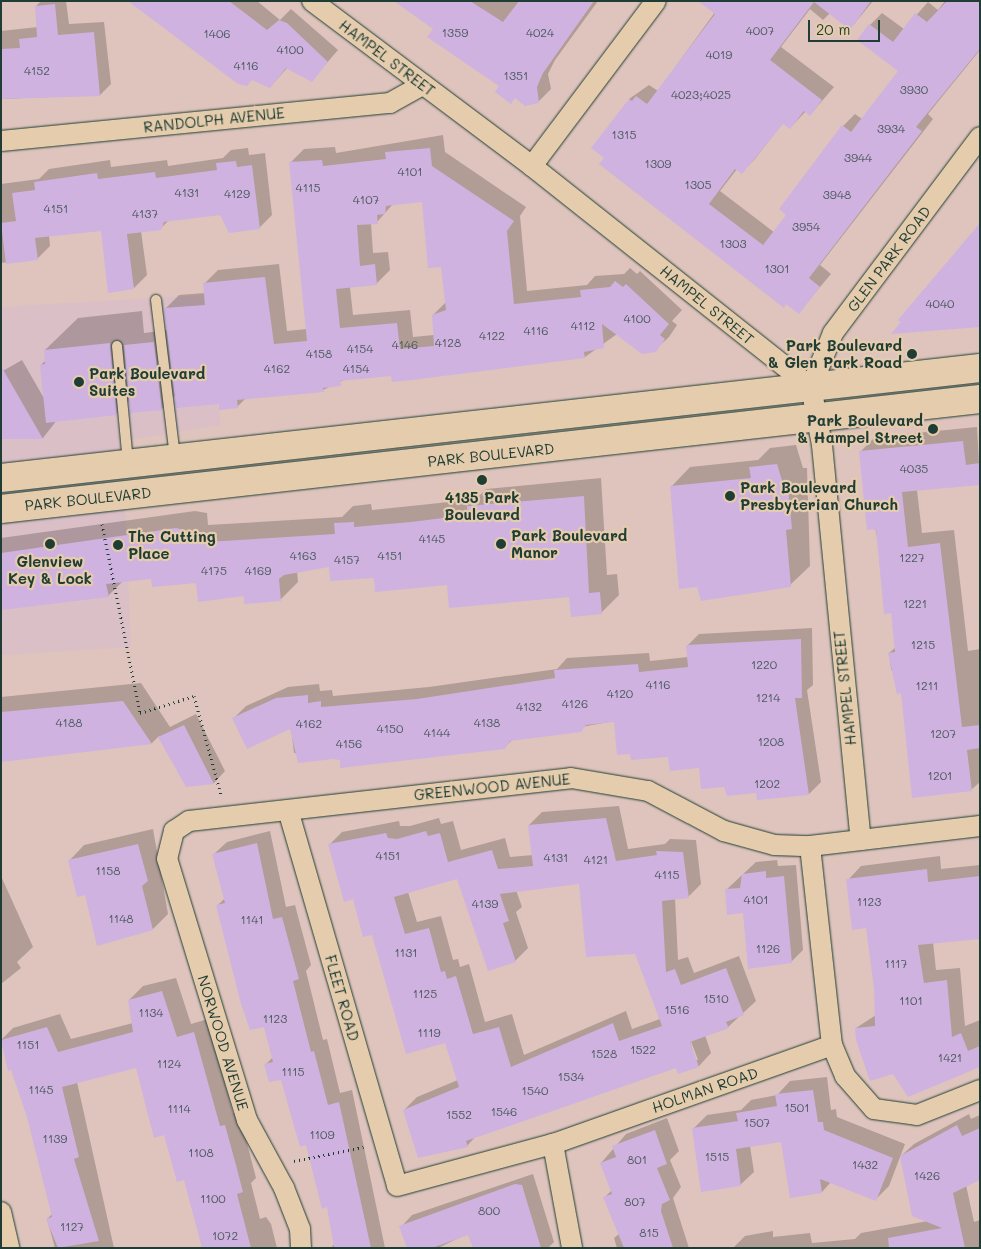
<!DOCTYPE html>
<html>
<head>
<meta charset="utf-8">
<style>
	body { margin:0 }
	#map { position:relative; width:981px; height:1249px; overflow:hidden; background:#dec4bc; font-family:Mali,sans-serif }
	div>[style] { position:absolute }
	.built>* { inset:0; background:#dabfc6 }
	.shadow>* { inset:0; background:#0003 }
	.building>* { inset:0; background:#cfb2df }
	.path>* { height:3px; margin-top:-1.5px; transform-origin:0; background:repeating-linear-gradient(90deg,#1f3d34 0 1px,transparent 0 5px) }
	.roads { filter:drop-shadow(0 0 1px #1f3d34) drop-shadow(0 0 1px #1f3d34) }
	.lane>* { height:10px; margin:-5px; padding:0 5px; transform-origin:5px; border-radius:5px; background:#e5ccad }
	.street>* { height:20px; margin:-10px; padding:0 10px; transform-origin:10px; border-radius:10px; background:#e5ccad }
	.secondary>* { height:28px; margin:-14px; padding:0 14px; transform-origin:14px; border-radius:14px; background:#e5ccad }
	.dots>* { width:14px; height:14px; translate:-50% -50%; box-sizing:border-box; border:2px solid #e5ccad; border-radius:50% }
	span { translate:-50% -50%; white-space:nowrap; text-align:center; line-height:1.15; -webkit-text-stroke:4.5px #e5ccad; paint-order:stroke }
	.number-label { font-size:12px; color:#4b5a5f }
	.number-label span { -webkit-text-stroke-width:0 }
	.street-label { font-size:15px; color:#1f3d34 }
	.poi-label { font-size:15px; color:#1f3d34; font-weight:700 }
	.right { translate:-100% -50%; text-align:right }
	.left { translate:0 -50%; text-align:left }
	.frame { position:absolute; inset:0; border:2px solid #1f3d34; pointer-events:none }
	.scale { position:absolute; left:808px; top:20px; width:72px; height:22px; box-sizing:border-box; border:2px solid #1f3d34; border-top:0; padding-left:6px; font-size:15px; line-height:18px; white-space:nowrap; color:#1f3d34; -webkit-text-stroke:4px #e5ccad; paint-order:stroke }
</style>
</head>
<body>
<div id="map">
	<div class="built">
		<div style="clip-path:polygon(203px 295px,221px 425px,122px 441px,131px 647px,1px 655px,1px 307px)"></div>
	</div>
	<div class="shadow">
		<div style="clip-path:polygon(41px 1px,66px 1px,69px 24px,104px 22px,111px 84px,100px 95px,1px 99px,1px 31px,38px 27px,36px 6px)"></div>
		<div style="clip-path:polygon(131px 1px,257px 1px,280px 20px,291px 9px,338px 50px,312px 80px,288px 67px,270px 87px)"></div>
		<div style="clip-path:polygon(396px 1px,598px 1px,555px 60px,548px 74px,551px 89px,538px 102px,501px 86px,435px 28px)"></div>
		<div style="clip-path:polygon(723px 1px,873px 1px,850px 29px,830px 13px,823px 20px,810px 9px,781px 47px,834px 87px,810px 115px,806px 111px,790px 128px,783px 123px,754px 160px,742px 172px,737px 169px,720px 191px,775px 233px,843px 126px,855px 114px,862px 119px,900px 71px,870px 25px,882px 13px,904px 29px,928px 2px,938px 10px,945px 1px,980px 1px,980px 50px,928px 114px,933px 119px,820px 265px,831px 274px,799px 312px,605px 158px,629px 99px,649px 85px,658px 91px)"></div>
		<div style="clip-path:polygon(evenodd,443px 135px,445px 152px,526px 207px,520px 216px,527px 291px,587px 285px,595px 276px,624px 274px,630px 268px,637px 274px,640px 271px,682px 310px,672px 321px,677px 325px,669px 337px,655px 350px,617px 334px,585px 357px,346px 379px,323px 390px,247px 397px,237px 407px,176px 395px,162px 409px,130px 400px,116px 414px,57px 420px,43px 438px,1px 439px,1px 372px,22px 360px,45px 400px,41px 365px,46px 360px,45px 350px,78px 318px,142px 311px,144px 333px,168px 330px,165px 309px,179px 295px,205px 293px,204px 284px,218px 270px,279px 264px,287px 331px,307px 329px,290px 163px,304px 149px,335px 147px,336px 153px,443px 135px,423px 201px,442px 265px,446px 302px,433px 315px,434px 335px,413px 337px,410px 310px,353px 315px,350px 287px,376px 284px,390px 270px,388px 252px,373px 253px,371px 223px,377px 222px,393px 204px,423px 201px)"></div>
		<div style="clip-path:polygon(248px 148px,249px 155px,265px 153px,272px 215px,259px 228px,221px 214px,169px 220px,160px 229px,141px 231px,147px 275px,134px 288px,102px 229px,49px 235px,50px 246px,37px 259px,1px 263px,1px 184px,39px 179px,49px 169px,90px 163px,110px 160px,111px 167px,167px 160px,168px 166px,223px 158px,231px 150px)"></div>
		<div style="clip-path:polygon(977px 427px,980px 483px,917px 490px,922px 533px,954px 530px,968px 651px,980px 649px,980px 782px,971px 790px,891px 669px,889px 653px,896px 647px,892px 612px,860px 452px,875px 437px)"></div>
		<div style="clip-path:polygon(796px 445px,803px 468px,807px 468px,810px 566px,790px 585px,701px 599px,671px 487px,690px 467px,758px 460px,770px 448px)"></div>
		<div style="clip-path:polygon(601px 478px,607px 575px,617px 574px,619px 595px,601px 613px,570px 596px,375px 577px,330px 566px,297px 571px,298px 582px,280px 600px,198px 581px,152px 577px,124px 580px,108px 596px,1px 609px,1px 538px,195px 511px,207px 513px,208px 525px,342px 517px,353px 506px,371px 504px,372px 510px,430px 504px,476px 499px,486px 489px)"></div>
		<div style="clip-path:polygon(812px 628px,813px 685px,807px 690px,821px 782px,809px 794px,758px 799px,757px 792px,724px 786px,700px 767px,669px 755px,631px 753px,615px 721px,513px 739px,505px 747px,341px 759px,294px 753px,291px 727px,234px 718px,246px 706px,288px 687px,319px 684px,320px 691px,332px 690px,333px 696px,429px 687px,557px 669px,567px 658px,649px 653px,650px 661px,688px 657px,687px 646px,699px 634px)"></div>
		<div style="clip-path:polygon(141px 683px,170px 727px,196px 714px,225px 771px,214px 783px,187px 786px,159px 736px,152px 743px,1px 761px,1px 697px)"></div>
		<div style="clip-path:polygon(evenodd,619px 806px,628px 849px,665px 844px,670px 839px,696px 840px,701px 884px,688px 897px,675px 898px,678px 960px,688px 957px,694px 973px,739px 956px,756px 1001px,728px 1027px,705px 1035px,711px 1053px,699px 1066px,679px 1073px,677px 1067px,477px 1135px,467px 1146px,404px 1110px,417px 1097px,458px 1080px,446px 1042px,372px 933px,329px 845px,342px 832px,399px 821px,400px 826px,410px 826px,439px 818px,441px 824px,453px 821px,461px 850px,505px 838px,510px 857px,533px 855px,529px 825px,542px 812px,619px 806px,458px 878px,515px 961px,528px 948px,516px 912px,522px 907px,516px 890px,580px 883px,636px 953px,660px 1019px,632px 1029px,626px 1011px,524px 1055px,512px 1014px,485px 1022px,469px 964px,460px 967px,458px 959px,453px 960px,441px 916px,417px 922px,408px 892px,458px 878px,619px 806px,689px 1036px,698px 1060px,695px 1060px,689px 1036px)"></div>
		<div style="clip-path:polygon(153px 829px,168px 914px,153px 929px,86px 894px,69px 861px,84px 845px)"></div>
		<div style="clip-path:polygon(270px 831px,286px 907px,295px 905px,311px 965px,306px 971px,323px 1040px,327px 1039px,340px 1093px,352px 1090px,385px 1248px,331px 1248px,334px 1244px,328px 1206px,282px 1078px,266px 1064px,273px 1057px,264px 1025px,218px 905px,225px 898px,214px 854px,227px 842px)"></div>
		<div style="clip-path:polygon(940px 856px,941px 869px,980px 865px,980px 937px,933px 942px,936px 970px,960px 968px,965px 1026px,980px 1020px,980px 1065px,894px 1072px,856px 1028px,876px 1015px,875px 988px,868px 927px,848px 880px,861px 866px)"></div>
		<div style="clip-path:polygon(777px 860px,778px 866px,796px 865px,803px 950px,791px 962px,726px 890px,756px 862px)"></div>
		<div style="clip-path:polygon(1px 876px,33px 947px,17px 962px,21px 968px,1px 984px)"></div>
		<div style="clip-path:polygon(176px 978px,191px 1024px,208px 1019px,233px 1113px,239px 1112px,249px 1151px,256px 1178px,251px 1183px,260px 1219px,266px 1217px,271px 1224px,277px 1248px,203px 1248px,185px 1179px,137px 1066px,77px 1082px,114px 1248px,55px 1248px,47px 1219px,52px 1214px,28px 1117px,1px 1040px,13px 1028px,60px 1014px,71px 1039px,133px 1023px,129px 1000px,143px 986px)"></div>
		<div style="clip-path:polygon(827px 1077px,831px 1110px,836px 1109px,837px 1117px,905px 1144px,889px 1186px,875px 1200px,831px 1182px,822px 1192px,791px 1196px,782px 1140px,750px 1146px,754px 1172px,740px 1185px,694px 1128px,707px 1115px,741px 1110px,751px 1100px,777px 1095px,790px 1081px)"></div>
		<div style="clip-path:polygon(969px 1114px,971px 1119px,980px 1115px,980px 1178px,966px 1185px,974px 1222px,980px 1220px,980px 1248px,733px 1248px,745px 1236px,773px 1231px,773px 1237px,810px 1233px,812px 1243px,855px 1239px,861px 1233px,928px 1221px,901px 1156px,914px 1144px)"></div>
		<div style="clip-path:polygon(667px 1118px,679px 1151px,670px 1160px,681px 1187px,673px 1198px,689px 1248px,617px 1248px,614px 1238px,619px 1234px,604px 1198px,612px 1190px,601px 1163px,626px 1134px)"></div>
		<div style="clip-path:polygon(533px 1174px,554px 1242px,548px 1248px,474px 1248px,469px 1233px,438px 1248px,415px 1248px,401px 1227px,412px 1215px)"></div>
	</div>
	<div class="building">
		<div style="clip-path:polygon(128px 1px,229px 1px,267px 30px,279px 20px,287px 23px,328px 62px,312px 82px,286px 68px,270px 88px,252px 80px,247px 86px,238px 84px)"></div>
		<div style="clip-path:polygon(394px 1px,470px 1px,503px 22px,519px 1px,594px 1px,543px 73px,537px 87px,539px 103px,525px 106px,515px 98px,511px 104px,495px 92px,499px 86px,427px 37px,433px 29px)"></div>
		<div style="clip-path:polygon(698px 1px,871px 1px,850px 30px,814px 2px,770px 60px,822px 100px,810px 116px,804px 111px,790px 129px,783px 124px,742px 174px,735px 169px,709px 204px,763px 245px,786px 215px,779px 209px,842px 125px,851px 132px,898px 71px,857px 40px,869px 24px,893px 42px,915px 13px,927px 22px,947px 1px,980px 1px,980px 49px,916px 127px,922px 131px,809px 278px,820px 287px,799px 314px,786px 304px,784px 308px,599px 164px,604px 158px,591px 148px,629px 99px,632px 101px,636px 96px,647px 104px,715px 14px)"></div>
		<div style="clip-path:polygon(55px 4px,58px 35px,94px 32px,100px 96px,1px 99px,1px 49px,20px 48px,19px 39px,37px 37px,35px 6px)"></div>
		<div style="clip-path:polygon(evenodd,430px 148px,432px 166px,514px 221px,507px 231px,514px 304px,581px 297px,580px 290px,610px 287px,615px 281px,623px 287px,626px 284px,669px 324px,660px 335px,665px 339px,656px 352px,642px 354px,602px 324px,604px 348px,584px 352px,585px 358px,412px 380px,392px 382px,391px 376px,340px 381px,341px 386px,323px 388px,324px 392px,237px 400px,238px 408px,219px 410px,219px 404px,176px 408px,164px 308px,205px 305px,203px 283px,265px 277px,274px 344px,307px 341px,289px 162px,322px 160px,323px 166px,386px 159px,385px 152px,430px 148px,422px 202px,428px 268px,441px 267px,446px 310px,432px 315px,434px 346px,400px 349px,397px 323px,340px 328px,336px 289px,377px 285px,375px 264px,360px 266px,357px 225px,378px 224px,377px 215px,385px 214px,386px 206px,422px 202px)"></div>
		<div style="clip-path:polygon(236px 161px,237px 167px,252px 165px,260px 229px,229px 233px,220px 215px,164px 222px,161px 230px,127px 234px,134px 289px,108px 293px,101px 231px,35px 238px,38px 260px,6px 264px,1px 223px,16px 221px,12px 193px,35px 190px,34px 182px,97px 173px,98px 179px,155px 172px,156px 178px,217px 170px,216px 163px)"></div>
		<div style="clip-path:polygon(980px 223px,980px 327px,891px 334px,901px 322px,898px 320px)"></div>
		<div style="clip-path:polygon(154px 342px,162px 410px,130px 413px,124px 345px)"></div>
		<div style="clip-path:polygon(110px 343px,117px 415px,46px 423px,40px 365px,45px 364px,44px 350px)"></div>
		<div style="clip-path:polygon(1px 366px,43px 439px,1px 439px)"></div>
		<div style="clip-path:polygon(963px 441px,966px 465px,980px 463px,980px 485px,902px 492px,908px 547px,940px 543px,962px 727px,980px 725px,980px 748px,967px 750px,972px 791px,912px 798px,901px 693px,897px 694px,888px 653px,895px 652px,891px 613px,884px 614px,876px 529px,867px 530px,859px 451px)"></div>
		<div style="clip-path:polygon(777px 464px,784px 487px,788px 487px,792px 529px,786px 530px,791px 587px,701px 601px,697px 587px,679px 589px,670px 486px,751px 478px,749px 467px)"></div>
		<div style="clip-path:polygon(584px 496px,589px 593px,600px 592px,602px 614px,571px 617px,569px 597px,449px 608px,447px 585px,375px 592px,374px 578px,330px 581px,329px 567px,284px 575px,279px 579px,281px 601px,244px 604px,244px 596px,198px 602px,196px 583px,152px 587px,151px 579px,106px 584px,109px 597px,1px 610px,1px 553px,176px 528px,189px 531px,190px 543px,335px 534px,334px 523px,354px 522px,354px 527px,411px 522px,467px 515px,467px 506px)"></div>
		<div style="clip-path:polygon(801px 639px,802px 698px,795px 698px,809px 795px,757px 800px,756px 793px,727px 796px,724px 787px,701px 789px,699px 768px,670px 771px,668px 757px,631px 760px,630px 754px,617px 755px,614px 722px,586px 725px,581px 732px,510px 741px,505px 749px,340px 768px,340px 760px,333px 759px,298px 763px,290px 729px,247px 749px,232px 718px,276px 698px,308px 695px,308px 703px,321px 701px,321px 707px,417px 699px,555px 678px,554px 670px,638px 664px,639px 672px,688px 667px,686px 645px)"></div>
		<div style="clip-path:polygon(123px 701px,152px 744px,1px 762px,1px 712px)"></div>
		<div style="clip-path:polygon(184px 725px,214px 784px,186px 787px,158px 737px)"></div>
		<div style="clip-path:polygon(evenodd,606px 818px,616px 861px,657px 855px,656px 851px,683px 852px,689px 898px,662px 901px,666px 972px,675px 969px,681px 985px,726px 968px,744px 1015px,726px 1022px,729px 1028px,690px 1042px,699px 1067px,678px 1074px,676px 1068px,466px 1141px,468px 1147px,418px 1158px,403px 1110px,459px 1087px,445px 1043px,406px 1054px,372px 935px,363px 937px,353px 899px,344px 902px,328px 844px,386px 833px,388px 838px,397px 839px,426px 831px,428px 836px,440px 833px,448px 862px,492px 850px,498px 869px,533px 866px,528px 825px,606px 818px,457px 879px,488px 971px,516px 962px,503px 923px,509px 921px,500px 894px,579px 884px,586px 957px,635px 954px,662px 1026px,619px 1041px,613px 1023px,511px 1067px,499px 1027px,473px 1034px,456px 976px,447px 979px,445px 971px,441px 972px,429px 928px,405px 934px,394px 897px,457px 879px)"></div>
		<div style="clip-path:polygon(257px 843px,273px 919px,282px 917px,299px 979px,293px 981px,311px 1052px,314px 1051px,328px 1105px,339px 1102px,371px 1248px,334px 1248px,327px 1207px,322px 1209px,306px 1145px,300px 1147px,281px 1080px,269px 1082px,264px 1064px,273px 1062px,264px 1027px,250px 1030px,241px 1004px,216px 905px,225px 903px,212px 854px)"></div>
		<div style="clip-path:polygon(138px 844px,148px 881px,142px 886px,153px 930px,97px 946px,85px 895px,77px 897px,68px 860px)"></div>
		<div style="clip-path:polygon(927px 869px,928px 882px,980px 876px,980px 939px,918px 945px,924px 983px,947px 980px,952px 1037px,961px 1033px,968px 1051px,980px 1046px,980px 1067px,908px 1097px,893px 1074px,870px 1081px,856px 1040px,855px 1028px,875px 1026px,874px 988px,866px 928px,852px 930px,846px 879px)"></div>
		<div style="clip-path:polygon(766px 871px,766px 878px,784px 876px,792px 963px,748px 969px,743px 913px,727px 915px,725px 889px,740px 888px,742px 874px)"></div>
		<div style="clip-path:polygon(162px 991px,177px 1037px,194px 1032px,220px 1126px,225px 1125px,236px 1165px,243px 1192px,237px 1194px,251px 1248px,202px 1248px,184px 1180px,177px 1182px,164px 1135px,154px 1138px,136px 1068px,62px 1087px,79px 1157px,74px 1159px,99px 1241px,58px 1248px,46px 1219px,52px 1217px,27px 1117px,11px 1070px,8px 1071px,1px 1040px,47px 1027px,58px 1052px,133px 1032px,128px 1000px)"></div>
		<div style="clip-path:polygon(813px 1090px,818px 1122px,823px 1122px,824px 1130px,893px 1158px,876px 1201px,820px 1179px,822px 1193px,790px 1198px,781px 1142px,736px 1149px,741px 1186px,701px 1192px,692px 1128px,738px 1121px,736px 1113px,777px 1106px,775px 1094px)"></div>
		<div style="clip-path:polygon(957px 1125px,962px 1136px,980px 1128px,980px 1180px,953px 1193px,965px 1248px,889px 1248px,888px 1238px,942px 1228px,912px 1216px,900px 1156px)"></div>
		<div style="clip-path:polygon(655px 1130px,667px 1164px,657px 1168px,670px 1200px,662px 1204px,661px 1211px,673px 1248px,624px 1248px,603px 1197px,612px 1194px,600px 1163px,616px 1157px,612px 1146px)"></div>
		<div style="clip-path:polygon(515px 1184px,522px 1185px,541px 1248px,473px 1248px,468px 1235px,432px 1248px,407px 1248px,399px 1226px)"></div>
	</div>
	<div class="path">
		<div style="left:102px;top:524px;width:193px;rotate:78.6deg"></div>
		<div style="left:140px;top:713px;width:57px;rotate:-17.5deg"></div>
		<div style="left:194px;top:696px;width:103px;rotate:74.7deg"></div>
		<div style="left:294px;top:1161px;width:71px;rotate:-11.3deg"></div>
	</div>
	<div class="roads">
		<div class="lane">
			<div style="left:156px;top:300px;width:158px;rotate:83.1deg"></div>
			<div style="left:117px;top:346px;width:117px;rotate:84.6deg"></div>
		</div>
		<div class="street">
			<div style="left:312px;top:1px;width:275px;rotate:36.9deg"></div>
			<div style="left:532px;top:166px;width:356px;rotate:38.4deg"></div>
			<div style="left:811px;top:387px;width:59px;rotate:79.3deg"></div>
			<div style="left:822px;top:445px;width:397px;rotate:84.4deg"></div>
			<div style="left:1px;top:141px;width:391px;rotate:-5.6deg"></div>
			<div style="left:390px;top:103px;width:38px;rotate:-29deg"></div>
			<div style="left:532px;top:166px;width:206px;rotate:-53.1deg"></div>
			<div style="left:811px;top:387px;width:58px;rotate:-67.8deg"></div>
			<div style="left:833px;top:333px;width:245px;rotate:-53.1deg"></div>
			<div style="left:288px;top:810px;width:391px;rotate:73.8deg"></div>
			<div style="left:397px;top:1186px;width:162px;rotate:-15.1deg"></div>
			<div style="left:553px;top:1144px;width:296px;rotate:-19.5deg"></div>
			<div style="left:810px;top:846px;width:200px;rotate:83.7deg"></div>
			<div style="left:832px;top:1045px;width:34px;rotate:67deg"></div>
			<div style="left:845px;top:1076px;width:44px;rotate:48.7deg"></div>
			<div style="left:874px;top:1109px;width:43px;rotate:7.9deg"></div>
			<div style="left:917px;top:1115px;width:68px;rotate:-21.6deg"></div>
			<div style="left:553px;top:1144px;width:106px;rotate:79.6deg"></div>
			<div style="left:1px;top:1212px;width:37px;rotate:77deg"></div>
			<div style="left:301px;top:1248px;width:19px;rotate:-93deg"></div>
			<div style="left:300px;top:1229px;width:44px;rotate:-111.3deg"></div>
			<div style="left:284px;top:1188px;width:77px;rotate:-118.6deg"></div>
			<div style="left:247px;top:1120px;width:273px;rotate:-107deg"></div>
			<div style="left:167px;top:859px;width:29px;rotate:-76deg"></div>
			<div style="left:174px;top:831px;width:18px;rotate:-34deg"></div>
			<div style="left:189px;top:821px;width:384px;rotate:-6.4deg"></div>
			<div style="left:571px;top:778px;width:78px;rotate:9.6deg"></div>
			<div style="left:648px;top:791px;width:86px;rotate:27.8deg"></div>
			<div style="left:724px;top:831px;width:52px;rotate:15.6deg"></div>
			<div style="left:774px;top:845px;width:36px;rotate:2deg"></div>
			<div style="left:810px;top:846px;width:171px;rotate:-6.7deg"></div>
		</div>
		<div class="secondary">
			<div style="left:1px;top:478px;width:985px;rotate:-6.41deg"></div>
			<div style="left:1px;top:509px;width:985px;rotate:-6.41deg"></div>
		</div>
	</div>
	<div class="dots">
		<div style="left:912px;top:354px;background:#1f3d34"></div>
		<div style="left:79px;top:382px;background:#1f3d34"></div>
		<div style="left:933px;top:429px;background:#1f3d34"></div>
		<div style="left:482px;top:480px;background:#1f3d34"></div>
		<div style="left:730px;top:496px;background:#1f3d34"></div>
		<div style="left:50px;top:544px;background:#1f3d34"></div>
		<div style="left:501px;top:544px;background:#1f3d34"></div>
		<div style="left:118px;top:545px;background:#1f3d34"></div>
	</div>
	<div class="number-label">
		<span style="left:760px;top:31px">4007</span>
		<span style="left:455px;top:33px">1359</span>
		<span style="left:540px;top:33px">4024</span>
		<span style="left:217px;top:34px">1406</span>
		<span style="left:290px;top:50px">4100</span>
		<span style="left:719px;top:55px">4019</span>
		<span style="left:246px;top:66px">4116</span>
		<span style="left:37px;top:71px">4152</span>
		<span style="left:516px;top:76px">1351</span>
		<span style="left:914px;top:90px">3930</span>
		<span style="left:701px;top:95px">4023;4025</span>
		<span style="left:891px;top:129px">3934</span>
		<span style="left:624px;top:135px">1315</span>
		<span style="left:858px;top:158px">3944</span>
		<span style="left:658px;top:164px">1309</span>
		<span style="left:410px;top:172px">4101</span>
		<span style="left:698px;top:185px">1305</span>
		<span style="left:308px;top:188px">4115</span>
		<span style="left:187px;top:193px">4131</span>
		<span style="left:237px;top:194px">4129</span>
		<span style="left:837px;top:195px">3948</span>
		<span style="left:366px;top:200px">4107</span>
		<span style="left:56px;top:209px">4151</span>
		<span style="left:145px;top:214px">4137</span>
		<span style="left:806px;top:227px">3954</span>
		<span style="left:733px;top:244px">1303</span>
		<span style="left:777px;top:269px">1301</span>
		<span style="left:940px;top:304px">4040</span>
		<span style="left:637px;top:319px">4100</span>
		<span style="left:583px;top:326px">4112</span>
		<span style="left:536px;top:331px">4116</span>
		<span style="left:492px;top:336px">4122</span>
		<span style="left:448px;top:343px">4128</span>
		<span style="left:405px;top:345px">4146</span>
		<span style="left:360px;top:349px">4154</span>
		<span style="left:319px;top:354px">4158</span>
		<span style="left:277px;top:369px">4162</span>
		<span style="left:356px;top:369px">4154</span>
		<span style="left:914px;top:469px">4035</span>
		<span style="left:432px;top:539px">4145</span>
		<span style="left:303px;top:556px">4163</span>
		<span style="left:390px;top:556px">4151</span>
		<span style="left:912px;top:558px">1227</span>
		<span style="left:347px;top:560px">4157</span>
		<span style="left:214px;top:571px">4175</span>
		<span style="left:258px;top:571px">4169</span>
		<span style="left:915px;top:604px">1221</span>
		<span style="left:923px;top:645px">1215</span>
		<span style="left:764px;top:665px">1220</span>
		<span style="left:658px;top:685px">4116</span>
		<span style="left:927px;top:686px">1211</span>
		<span style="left:620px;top:694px">4120</span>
		<span style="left:768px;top:698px">1214</span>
		<span style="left:575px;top:704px">4126</span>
		<span style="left:529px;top:707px">4132</span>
		<span style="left:69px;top:723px">4188</span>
		<span style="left:487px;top:723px">4138</span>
		<span style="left:309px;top:724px">4162</span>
		<span style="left:390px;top:729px">4150</span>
		<span style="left:437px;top:733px">4144</span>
		<span style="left:943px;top:734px">1207</span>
		<span style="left:771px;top:742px">1208</span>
		<span style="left:349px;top:744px">4156</span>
		<span style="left:940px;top:776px">1201</span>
		<span style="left:767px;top:784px">1202</span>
		<span style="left:388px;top:856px">4151</span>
		<span style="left:556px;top:858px">4131</span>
		<span style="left:596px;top:860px">4121</span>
		<span style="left:108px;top:871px">1158</span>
		<span style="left:667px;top:875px">4115</span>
		<span style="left:756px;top:900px">4101</span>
		<span style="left:869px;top:902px">1123</span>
		<span style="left:485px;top:904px">4139</span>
		<span style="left:121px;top:919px">1148</span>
		<span style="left:252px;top:920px">1141</span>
		<span style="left:768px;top:949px">1126</span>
		<span style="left:406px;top:953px">1131</span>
		<span style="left:896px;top:964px">1117</span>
		<span style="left:425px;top:994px">1125</span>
		<span style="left:716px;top:999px">1510</span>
		<span style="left:911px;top:1001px">1101</span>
		<span style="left:677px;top:1010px">1516</span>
		<span style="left:151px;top:1013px">1134</span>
		<span style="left:275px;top:1019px">1123</span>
		<span style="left:429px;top:1033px">1119</span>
		<span style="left:28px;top:1045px">1151</span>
		<span style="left:643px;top:1050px">1522</span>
		<span style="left:604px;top:1054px">1528</span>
		<span style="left:950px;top:1058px">1421</span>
		<span style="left:169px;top:1064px">1124</span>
		<span style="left:293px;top:1072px">1115</span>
		<span style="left:571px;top:1077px">1534</span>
		<span style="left:41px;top:1090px">1145</span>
		<span style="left:535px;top:1091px">1540</span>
		<span style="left:797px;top:1108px">1501</span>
		<span style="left:179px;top:1109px">1114</span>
		<span style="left:504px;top:1112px">1546</span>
		<span style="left:459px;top:1115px">1552</span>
		<span style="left:757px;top:1123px">1507</span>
		<span style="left:322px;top:1135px">1109</span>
		<span style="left:55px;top:1139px">1139</span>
		<span style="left:201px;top:1153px">1108</span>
		<span style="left:717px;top:1157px">1515</span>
		<span style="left:637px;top:1160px">801</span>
		<span style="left:865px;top:1165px">1432</span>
		<span style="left:927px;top:1176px">1426</span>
		<span style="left:213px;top:1199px">1100</span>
		<span style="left:635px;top:1202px">807</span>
		<span style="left:489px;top:1211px">800</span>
		<span style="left:72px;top:1227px">1127</span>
		<span style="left:649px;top:1233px">815</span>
		<span style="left:225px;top:1236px">1072</span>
	</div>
	<div class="street-label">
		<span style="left:387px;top:58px;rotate:37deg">HAMPEL STREET</span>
		<span style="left:214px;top:120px;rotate:-6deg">RANDOLPH AVENUE</span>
		<span style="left:889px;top:259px;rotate:-53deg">GLEN PARK ROAD</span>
		<span style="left:707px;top:305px;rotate:39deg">HAMPEL STREET</span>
		<span style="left:491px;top:455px;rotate:-6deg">PARK BOULEVARD</span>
		<span style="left:88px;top:499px;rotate:-6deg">PARK BOULEVARD</span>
		<span style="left:845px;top:688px;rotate:-96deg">HAMPEL STREET</span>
		<span style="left:492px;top:787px;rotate:-6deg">GREENWOOD AVENUE</span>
		<span style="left:342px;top:998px;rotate:74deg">FLEET ROAD</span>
		<span style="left:223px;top:1043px;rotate:73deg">NORWOOD AVENUE</span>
		<span style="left:705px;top:1090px;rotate:-19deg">HOLMAN ROAD</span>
	</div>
	<div class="poi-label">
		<span class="right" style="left:902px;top:354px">Park Boulevard<br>&amp; Glen Park Road</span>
		<span class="left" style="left:89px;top:382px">Park Boulevard<br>Suites</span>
		<span class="right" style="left:923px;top:429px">Park Boulevard<br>&amp; Hampel Street</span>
		<span class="left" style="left:740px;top:496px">Park Boulevard<br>Presbyterian Church</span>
		<span style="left:482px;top:506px">4135 Park<br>Boulevard</span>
		<span class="left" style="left:511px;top:544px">Park Boulevard<br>Manor</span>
		<span class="left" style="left:128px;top:545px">The Cutting<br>Place</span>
		<span style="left:50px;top:570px">Glenview<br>Key &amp; Lock</span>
	</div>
	<div class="frame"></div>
	<div class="scale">20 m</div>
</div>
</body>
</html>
